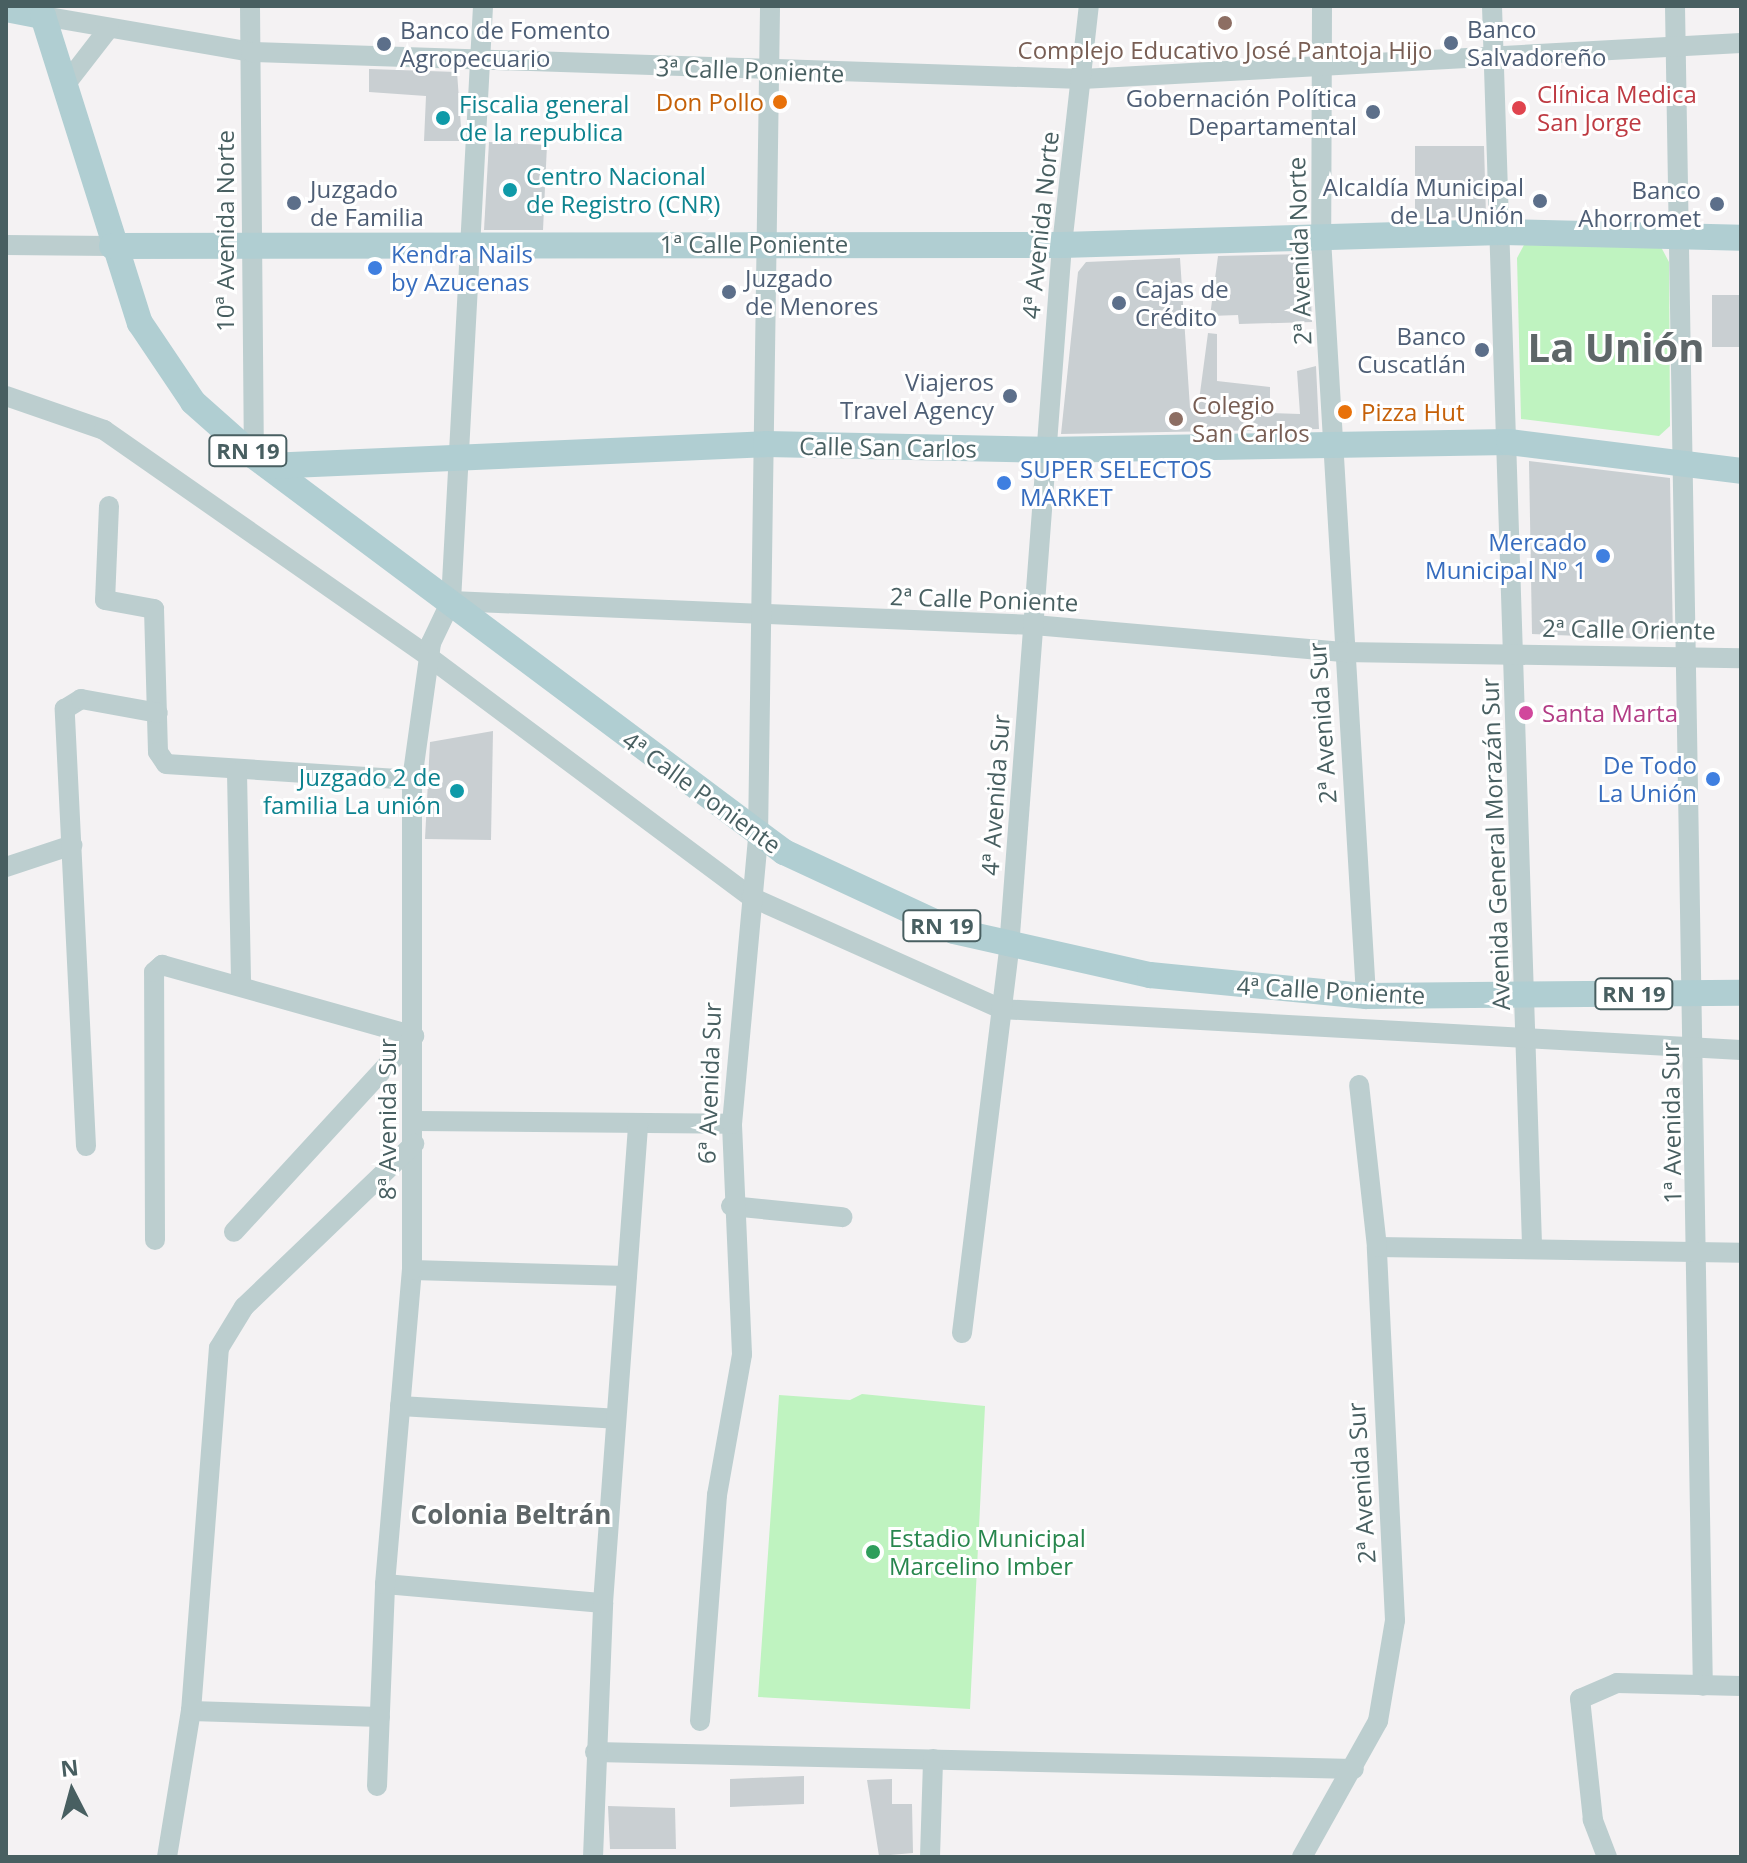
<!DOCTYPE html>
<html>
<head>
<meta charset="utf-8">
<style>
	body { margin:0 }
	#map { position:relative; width:1747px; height:1863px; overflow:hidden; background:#f4f2f3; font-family:"Open Sans",sans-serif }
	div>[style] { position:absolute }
	.green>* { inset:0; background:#bff3c0 }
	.building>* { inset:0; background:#c9cfd2 }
	.minor>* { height:20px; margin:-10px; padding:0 10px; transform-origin:10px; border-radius:10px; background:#bccecf }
	.major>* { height:26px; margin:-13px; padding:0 13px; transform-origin:13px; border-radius:13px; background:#b0ced2 }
	.dots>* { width:22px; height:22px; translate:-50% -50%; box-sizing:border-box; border:4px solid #fff; border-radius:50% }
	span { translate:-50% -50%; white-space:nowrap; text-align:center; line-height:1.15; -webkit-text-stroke:6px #fff; paint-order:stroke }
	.shield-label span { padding:2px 6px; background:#fff; border:2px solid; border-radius:6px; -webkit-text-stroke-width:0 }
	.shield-label { font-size:22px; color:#485f61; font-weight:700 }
	.service-label { font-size:24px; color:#4e5e75 }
	.left { translate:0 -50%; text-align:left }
	.right { translate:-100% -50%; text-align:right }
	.education-label { font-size:24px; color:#785e54 }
	.street-label { font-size:24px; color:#485f61 }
	.health-label { font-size:24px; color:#be3a42 }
	.food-label { font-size:24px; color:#c56008 }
	.culture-label { font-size:24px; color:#0d838f }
	.shop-label { font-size:24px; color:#366cbe }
	.hotel-label { font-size:24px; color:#b23c85 }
	.leisure-label { font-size:24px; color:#27864d }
	.neighbourhood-label { font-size:26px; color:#5e6668; font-weight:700 }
	.town-label { font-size:40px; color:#5e6668; font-weight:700 }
	.frame { position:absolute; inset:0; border:8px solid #485f61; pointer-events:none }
	.north { position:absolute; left:32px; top:1751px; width:80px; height:80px; -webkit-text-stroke:6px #fff; paint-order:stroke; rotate:354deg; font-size:22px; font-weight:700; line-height:32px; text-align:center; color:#485f61 }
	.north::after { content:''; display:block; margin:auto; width:28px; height:36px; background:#485f61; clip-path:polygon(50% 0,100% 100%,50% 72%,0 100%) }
</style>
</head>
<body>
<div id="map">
	<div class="green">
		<div style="clip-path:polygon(1524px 245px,1661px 247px,1669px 262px,1670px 426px,1659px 436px,1521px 419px,1517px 258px)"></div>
		<div style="clip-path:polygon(862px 1394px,985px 1406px,970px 1709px,758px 1697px,779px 1395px,850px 1400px)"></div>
	</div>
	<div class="building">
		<div style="clip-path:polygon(369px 69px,457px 72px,462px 141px,424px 141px,426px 96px,369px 92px)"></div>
		<div style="clip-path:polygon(489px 142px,547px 145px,543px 230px,484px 230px)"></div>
		<div style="clip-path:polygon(1415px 146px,1484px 146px,1486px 216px,1415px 219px)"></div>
		<div style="clip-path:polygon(1309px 254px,1312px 322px,1239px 324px,1238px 315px,1210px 316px,1218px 256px)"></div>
		<div style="clip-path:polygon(1180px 258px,1190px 408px,1198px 408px,1208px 333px,1217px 334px,1217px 381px,1270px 387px,1270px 413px,1300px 414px,1297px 371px,1316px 366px,1319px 429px,1061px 434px,1078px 272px,1086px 262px)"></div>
		<div style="clip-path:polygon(1712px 295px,1741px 295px,1741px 347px,1712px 347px)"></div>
		<div style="clip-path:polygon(1529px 461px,1670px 478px,1673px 640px,1532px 634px)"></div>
		<div style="clip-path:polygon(493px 731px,491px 840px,425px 839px,430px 742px)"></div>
		<div style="clip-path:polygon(804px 1776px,804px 1804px,730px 1807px,730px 1779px)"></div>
		<div style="clip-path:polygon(892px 1779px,892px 1804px,912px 1804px,913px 1853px,879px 1856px,867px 1780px)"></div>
		<div style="clip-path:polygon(608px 1806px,675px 1808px,676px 1849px,610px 1849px)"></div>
	</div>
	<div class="minor">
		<div style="left:250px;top:6px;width:450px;rotate:89.5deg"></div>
		<div style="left:1322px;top:6px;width:232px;rotate:90.2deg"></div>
		<div style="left:1321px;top:238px;width:759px;rotate:86.6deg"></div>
		<div style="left:1492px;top:6px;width:1239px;rotate:88.15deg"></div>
		<div style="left:1675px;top:6px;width:1680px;rotate:89.05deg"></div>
		<div style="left:43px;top:16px;width:211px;rotate:9.8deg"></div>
		<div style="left:251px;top:52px;width:831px;rotate:1.86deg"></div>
		<div style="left:1082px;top:79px;width:660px;rotate:-3.13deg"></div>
		<div style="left:65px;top:85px;width:72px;rotate:-52.3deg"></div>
		<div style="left:6px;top:245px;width:106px;rotate:0.5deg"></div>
		<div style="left:6px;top:396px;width:104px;rotate:19.1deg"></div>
		<div style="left:104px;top:430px;width:396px;rotate:34.9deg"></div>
		<div style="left:429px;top:657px;width:402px;rotate:36.7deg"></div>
		<div style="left:751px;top:897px;width:274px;rotate:24.1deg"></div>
		<div style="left:1001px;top:1009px;width:741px;rotate:3.17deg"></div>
		<div style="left:109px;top:506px;width:94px;rotate:92.4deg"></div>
		<div style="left:105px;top:600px;width:50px;rotate:10.4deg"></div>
		<div style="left:154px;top:609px;width:143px;rotate:88.4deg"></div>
		<div style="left:158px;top:752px;width:14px;rotate:56deg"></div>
		<div style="left:166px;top:764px;width:247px;rotate:3.7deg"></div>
		<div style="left:451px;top:601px;width:583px;rotate:2.36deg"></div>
		<div style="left:1034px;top:625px;width:310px;rotate:5deg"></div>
		<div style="left:1343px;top:652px;width:398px;rotate:0.9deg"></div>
		<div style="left:237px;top:772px;width:210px;rotate:88.9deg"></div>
		<div style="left:6px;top:867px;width:70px;rotate:-18.4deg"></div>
		<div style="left:416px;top:1121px;width:316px;rotate:0.5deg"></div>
		<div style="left:86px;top:1146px;width:438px;rotate:-92.8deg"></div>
		<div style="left:65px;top:709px;width:19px;rotate:-32deg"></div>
		<div style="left:81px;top:699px;width:78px;rotate:10.3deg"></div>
		<div style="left:731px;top:1206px;width:112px;rotate:5.7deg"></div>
		<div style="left:155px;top:1240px;width:268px;rotate:-90.2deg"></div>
		<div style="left:154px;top:972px;width:11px;rotate:-41deg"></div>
		<div style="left:162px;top:965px;width:262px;rotate:15.7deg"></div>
		<div style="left:414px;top:1036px;width:266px;rotate:132.6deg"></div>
		<div style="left:1377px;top:1247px;width:364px;rotate:0.9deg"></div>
		<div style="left:412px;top:1270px;width:215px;rotate:1.6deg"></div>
		<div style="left:962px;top:1333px;width:388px;rotate:-83deg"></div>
		<div style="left:1009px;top:948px;width:705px;rotate:-85.69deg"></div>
		<div style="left:1062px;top:245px;width:241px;rotate:-83.6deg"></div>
		<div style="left:400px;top:1406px;width:216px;rotate:3.4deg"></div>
		<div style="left:385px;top:1584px;width:219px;rotate:5deg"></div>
		<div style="left:191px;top:1711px;width:189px;rotate:1.8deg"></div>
		<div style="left:700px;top:1721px;width:227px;rotate:-85.7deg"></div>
		<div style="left:717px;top:1495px;width:143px;rotate:-79.9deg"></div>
		<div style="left:742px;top:1354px;width:230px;rotate:-92.5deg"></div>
		<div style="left:732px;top:1124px;width:288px;rotate:-84.8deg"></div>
		<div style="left:758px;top:837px;width:831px;rotate:-89.17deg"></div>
		<div style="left:595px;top:1752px;width:759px;rotate:1.28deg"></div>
		<div style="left:377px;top:1786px;width:202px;rotate:-87.7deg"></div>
		<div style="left:385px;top:1584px;width:315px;rotate:-85.1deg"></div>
		<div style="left:412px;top:1270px;width:490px;rotate:-90deg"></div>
		<div style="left:412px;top:780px;width:138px;rotate:-82.1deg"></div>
		<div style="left:431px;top:643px;width:47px;rotate:-64.5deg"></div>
		<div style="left:451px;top:601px;width:596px;rotate:-86.92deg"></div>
		<div style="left:167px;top:1857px;width:148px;rotate:-80.7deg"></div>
		<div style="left:191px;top:1711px;width:364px;rotate:-85.6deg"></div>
		<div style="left:219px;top:1348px;width:48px;rotate:-58.6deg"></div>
		<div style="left:244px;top:1307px;width:236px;rotate:-43.8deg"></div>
		<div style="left:593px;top:1857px;width:254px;rotate:-87.7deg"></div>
		<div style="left:603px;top:1603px;width:479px;rotate:-85.8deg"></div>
		<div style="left:930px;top:1857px;width:98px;rotate:-88.2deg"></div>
		<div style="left:1302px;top:1857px;width:156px;rotate:-60.8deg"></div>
		<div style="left:1378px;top:1721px;width:102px;rotate:-80.4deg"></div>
		<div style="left:1395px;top:1620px;width:373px;rotate:-92.8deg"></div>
		<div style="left:1377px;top:1247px;width:163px;rotate:-96.3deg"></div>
		<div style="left:1607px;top:1857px;width:40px;rotate:-111deg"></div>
		<div style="left:1593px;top:1820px;width:122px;rotate:-96.1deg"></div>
		<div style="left:1580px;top:1699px;width:40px;rotate:-23.4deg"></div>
		<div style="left:1617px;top:1683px;width:124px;rotate:1.4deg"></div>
	</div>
	<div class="major">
		<div style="left:6px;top:9px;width:38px;rotate:11deg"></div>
		<div style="left:43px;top:16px;width:322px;rotate:72.5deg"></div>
		<div style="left:140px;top:323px;width:95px;rotate:56.1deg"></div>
		<div style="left:193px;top:402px;width:81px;rotate:41.5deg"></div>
		<div style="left:254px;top:456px;width:662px;rotate:36.77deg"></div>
		<div style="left:784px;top:852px;width:187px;rotate:24.9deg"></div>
		<div style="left:954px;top:931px;width:201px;rotate:12.7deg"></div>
		<div style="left:1150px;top:975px;width:217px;rotate:5.6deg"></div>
		<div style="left:1366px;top:996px;width:375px;rotate:-0.5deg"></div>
		<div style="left:112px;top:246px;width:950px;rotate:-0.06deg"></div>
		<div style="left:1062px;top:245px;width:440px;rotate:-1.7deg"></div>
		<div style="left:1502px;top:232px;width:239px;rotate:1.4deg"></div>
		<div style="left:268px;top:466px;width:498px;rotate:-2.5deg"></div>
		<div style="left:766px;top:444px;width:279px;rotate:1.2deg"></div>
		<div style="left:1045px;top:450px;width:464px;rotate:-1deg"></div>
		<div style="left:1509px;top:442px;width:234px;rotate:7.1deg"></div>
	</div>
	<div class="dots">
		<div style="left:1225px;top:23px;background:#8d6e63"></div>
		<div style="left:1451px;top:43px;background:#5c6f8a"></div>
		<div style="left:384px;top:44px;background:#5c6f8a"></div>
		<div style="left:780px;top:102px;background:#e8710a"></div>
		<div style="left:1519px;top:108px;background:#e0444e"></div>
		<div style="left:1373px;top:112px;background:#5c6f8a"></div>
		<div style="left:443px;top:118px;background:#0f9aa8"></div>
		<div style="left:510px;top:190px;background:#0f9aa8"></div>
		<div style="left:1540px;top:201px;background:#5c6f8a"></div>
		<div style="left:294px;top:203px;background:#5c6f8a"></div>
		<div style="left:1717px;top:204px;background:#5c6f8a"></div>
		<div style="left:375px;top:268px;background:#3f7fe0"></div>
		<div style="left:729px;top:292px;background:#5c6f8a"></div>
		<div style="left:1119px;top:303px;background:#5c6f8a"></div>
		<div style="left:1482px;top:350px;background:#5c6f8a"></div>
		<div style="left:1010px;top:396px;background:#5c6f8a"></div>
		<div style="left:1345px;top:412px;background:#e8710a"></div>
		<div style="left:1176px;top:419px;background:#8d6e63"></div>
		<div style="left:1004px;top:483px;background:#3f7fe0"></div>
		<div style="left:1603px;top:556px;background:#3f7fe0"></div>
		<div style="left:1526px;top:713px;background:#d1479c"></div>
		<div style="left:1713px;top:779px;background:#3f7fe0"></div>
		<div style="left:457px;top:791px;background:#0f9aa8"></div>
		<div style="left:873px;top:1552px;background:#2e9e5b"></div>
	</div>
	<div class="shield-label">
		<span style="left:248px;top:451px">RN 19</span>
		<span style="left:942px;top:926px">RN 19</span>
		<span style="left:1634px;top:994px">RN 19</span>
	</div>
	<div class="service-label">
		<span class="left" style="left:1467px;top:43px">Banco<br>Salvadoreño</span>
		<span class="left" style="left:400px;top:44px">Banco de Fomento<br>Agropecuario</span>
		<span class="right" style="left:1357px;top:112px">Gobernación Política<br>Departamental</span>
		<span class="right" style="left:1524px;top:201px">Alcaldía Municipal<br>de La Unión</span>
		<span class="left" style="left:310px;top:203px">Juzgado<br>de Familia</span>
		<span class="right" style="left:1701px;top:204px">Banco<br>Ahorromet</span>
		<span class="left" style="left:745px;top:292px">Juzgado<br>de Menores</span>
		<span class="left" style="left:1135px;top:303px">Cajas de<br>Crédito</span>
		<span class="right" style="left:1466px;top:350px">Banco<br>Cuscatlán</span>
		<span class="right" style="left:994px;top:396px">Viajeros<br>Travel Agency</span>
	</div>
	<div class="education-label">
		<span style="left:1225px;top:50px">Complejo Educativo José Pantoja Hijo</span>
		<span class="left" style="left:1192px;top:419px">Colegio<br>San Carlos</span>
	</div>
	<div class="street-label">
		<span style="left:750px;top:70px;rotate:2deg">3ª Calle Poniente</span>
		<span style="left:1040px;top:225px;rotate:-84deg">4ª Avenida Norte</span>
		<span style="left:225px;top:231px;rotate:-90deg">10ª Avenida Norte</span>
		<span style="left:754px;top:244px">1ª Calle Poniente</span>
		<span style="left:1299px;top:251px;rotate:-92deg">2ª Avenida Norte</span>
		<span style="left:888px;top:447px;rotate:1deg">Calle San Carlos</span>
		<span style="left:984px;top:599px;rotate:2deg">2ª Calle Poniente</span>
		<span style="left:1629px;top:629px;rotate:1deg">2ª Calle Oriente</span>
		<span style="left:1322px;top:723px;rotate:-94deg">2ª Avenida Sur</span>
		<span style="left:702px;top:792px;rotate:36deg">4ª Calle Poniente</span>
		<span style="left:995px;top:795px;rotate:-86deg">4ª Avenida Sur</span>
		<span style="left:1495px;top:844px;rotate:-92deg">Avenida General Morazán Sur</span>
		<span style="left:1331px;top:990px;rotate:3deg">4ª Calle Poniente</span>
		<span style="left:709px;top:1083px;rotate:-88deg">6ª Avenida Sur</span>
		<span style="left:387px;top:1119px;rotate:-90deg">8ª Avenida Sur</span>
		<span style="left:1671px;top:1123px;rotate:-91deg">1ª Avenida Sur</span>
		<span style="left:1361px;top:1483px;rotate:-94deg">2ª Avenida Sur</span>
	</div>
	<div class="health-label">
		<span class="left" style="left:1537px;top:108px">Clínica Medica<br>San Jorge</span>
	</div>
	<div class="food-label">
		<span class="right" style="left:764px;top:102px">Don Pollo</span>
		<span class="left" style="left:1361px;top:412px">Pizza Hut</span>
	</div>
	<div class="culture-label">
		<span class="left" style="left:459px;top:118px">Fiscalia general<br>de la republica</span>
		<span class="left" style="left:526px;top:190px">Centro Nacional<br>de Registro (CNR)</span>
		<span class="right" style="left:441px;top:791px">Juzgado 2 de<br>familia La unión</span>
	</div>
	<div class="shop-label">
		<span class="left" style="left:391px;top:268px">Kendra Nails<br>by Azucenas</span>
		<span class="left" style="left:1020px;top:483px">SUPER SELECTOS<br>MARKET</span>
		<span class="right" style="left:1587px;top:556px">Mercado<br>Municipal Nº 1</span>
		<span class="right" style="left:1697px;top:779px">De Todo<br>La Unión</span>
	</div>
	<div class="hotel-label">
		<span class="left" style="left:1542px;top:713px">Santa Marta</span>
	</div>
	<div class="leisure-label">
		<span class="left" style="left:889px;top:1552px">Estadio Municipal<br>Marcelino Imber</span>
	</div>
	<div class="neighbourhood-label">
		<span style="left:511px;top:1515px">Colonia Beltrán</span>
	</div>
	<div class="town-label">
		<span style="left:1616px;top:347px">La Unión</span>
	</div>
	<div class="frame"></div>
	<div class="north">N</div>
</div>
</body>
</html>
